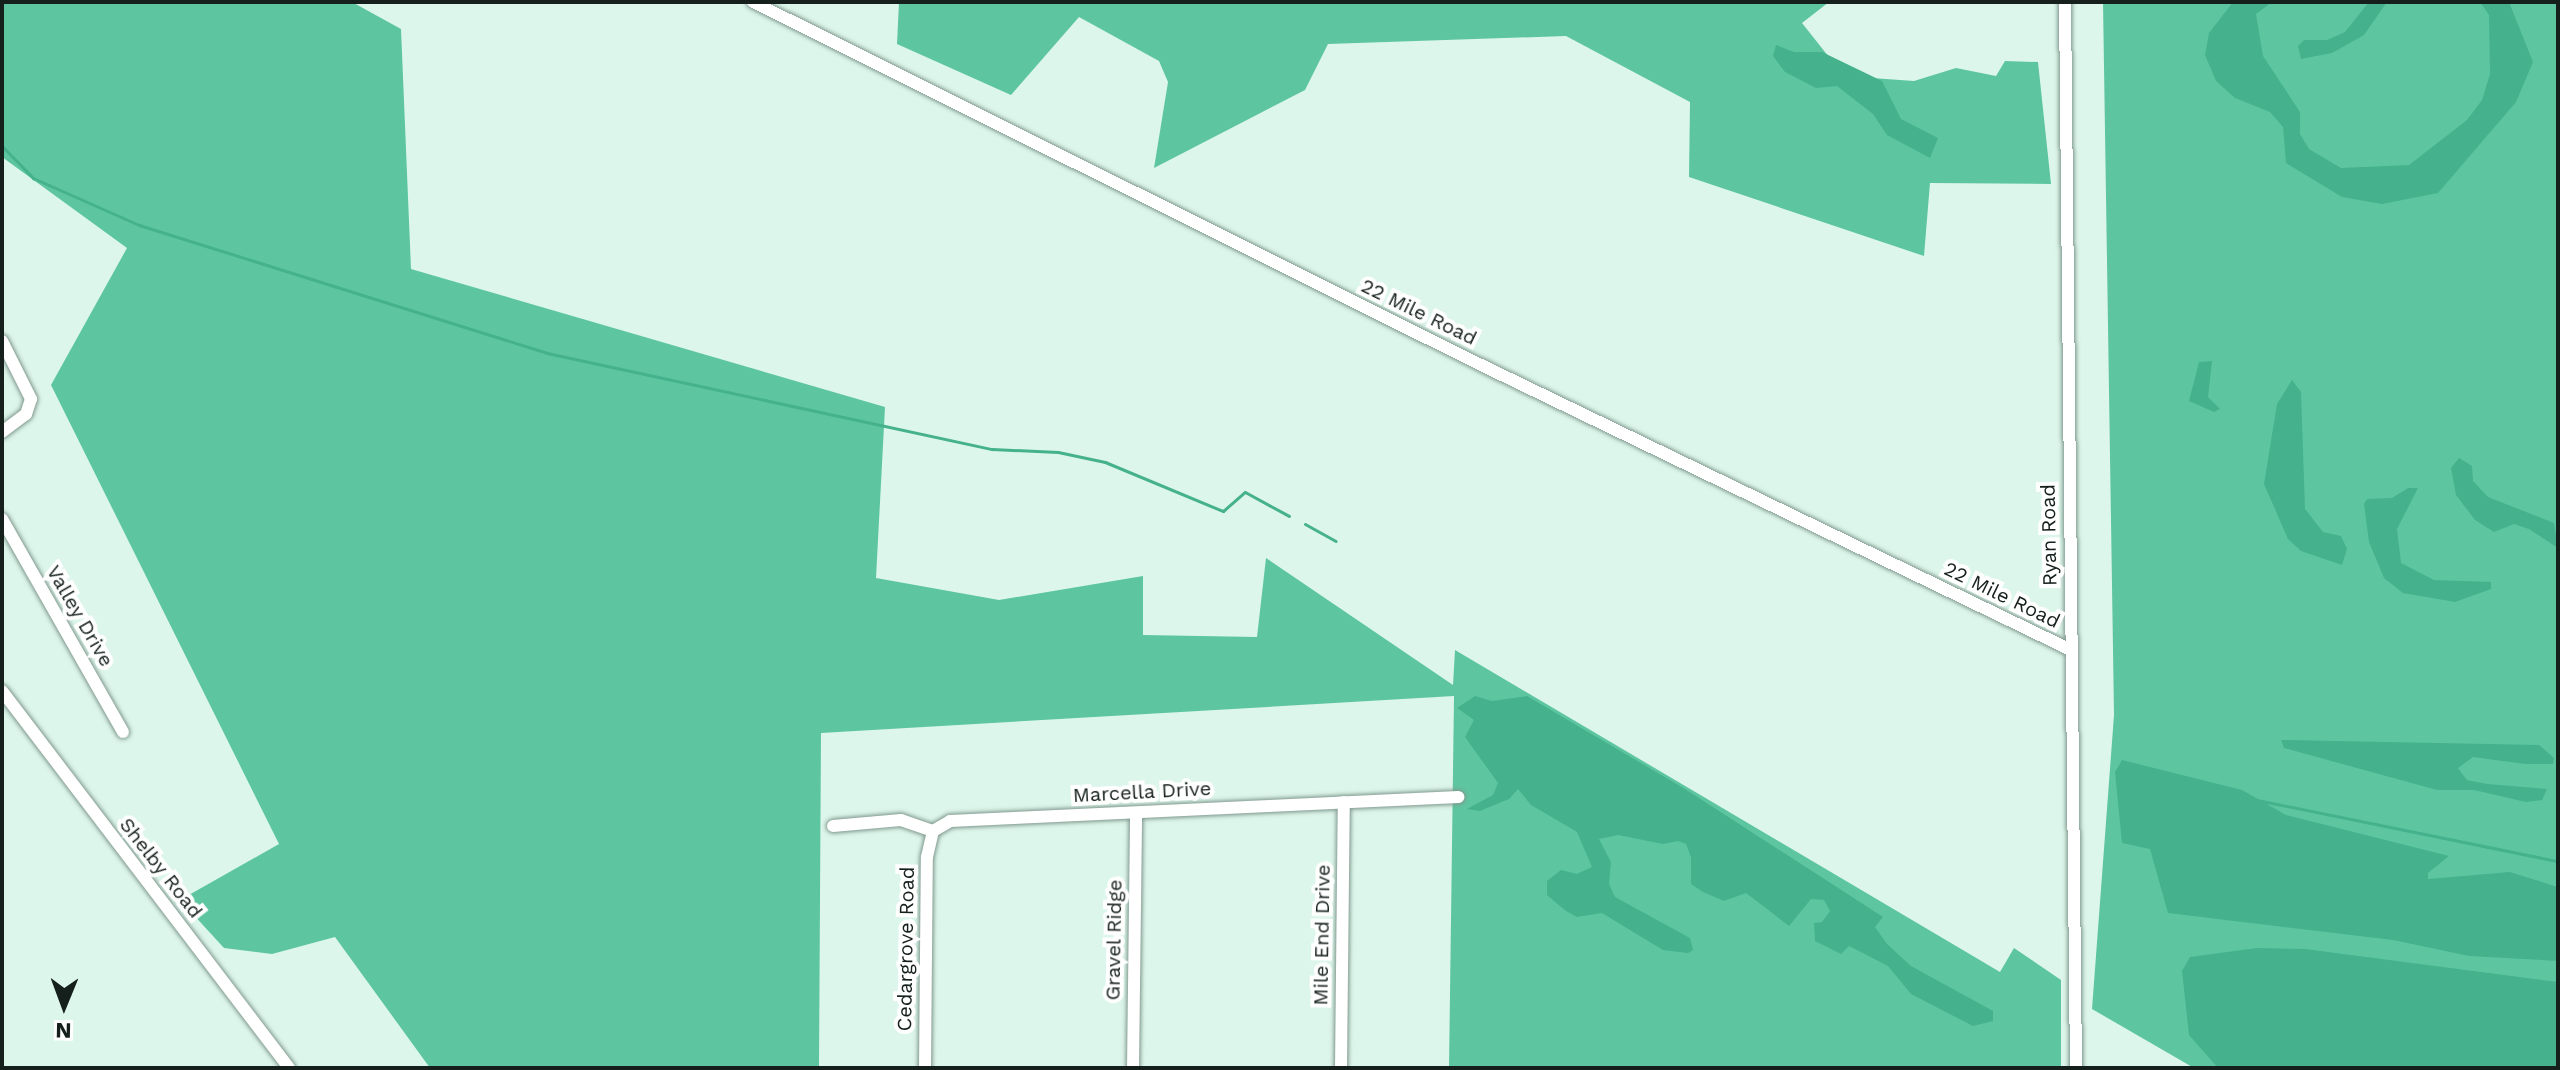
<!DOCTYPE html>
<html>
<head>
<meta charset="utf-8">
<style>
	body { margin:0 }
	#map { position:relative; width:2560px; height:1070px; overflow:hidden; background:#ddf6eb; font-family:"Work Sans",sans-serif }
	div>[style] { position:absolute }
	.forest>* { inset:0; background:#5dc6a1 }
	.water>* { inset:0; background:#45b18d }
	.stream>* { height:3px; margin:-1.5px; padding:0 1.5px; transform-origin:1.5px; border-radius:1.5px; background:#45b18d }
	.roads { filter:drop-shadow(0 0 2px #81998f) drop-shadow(0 0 2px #81998f) }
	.minor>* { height:12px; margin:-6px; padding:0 6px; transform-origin:6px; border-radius:6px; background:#fff }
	span { translate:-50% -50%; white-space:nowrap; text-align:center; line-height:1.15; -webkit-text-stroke:8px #fff; paint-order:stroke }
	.street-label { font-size:20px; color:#151f1b }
	.frame { position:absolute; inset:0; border:4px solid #151f1b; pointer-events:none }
	.north { position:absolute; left:24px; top:966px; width:80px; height:80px; -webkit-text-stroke:6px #fff; paint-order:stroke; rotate:181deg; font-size:22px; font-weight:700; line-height:32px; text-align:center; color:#151f1b }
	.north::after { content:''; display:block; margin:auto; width:28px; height:36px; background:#151f1b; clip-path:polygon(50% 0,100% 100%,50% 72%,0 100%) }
</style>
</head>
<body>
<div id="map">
	<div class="forest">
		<div style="clip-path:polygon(2px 2px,352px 2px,401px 29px,411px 269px,885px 407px,876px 578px,999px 600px,1143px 576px,1143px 635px,1257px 637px,1266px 558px,1453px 685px,1455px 650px,2000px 972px,2014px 948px,2061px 980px,2061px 1068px,1449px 1068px,1454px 696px,821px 733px,819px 1068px,430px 1068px,335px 937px,272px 954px,224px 948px,180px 900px,279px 844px,51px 385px,127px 248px,2px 157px)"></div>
		<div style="clip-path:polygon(899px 2px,1829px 2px,1802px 23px,1844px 76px,1914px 81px,1956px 68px,1996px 76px,2005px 61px,2038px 62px,2051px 184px,1930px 183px,1924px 256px,1689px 177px,1690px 102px,1566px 36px,1328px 44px,1305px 90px,1154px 168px,1168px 82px,1159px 61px,1079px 17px,1011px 95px,897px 44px)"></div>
		<div style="clip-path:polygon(2103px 2px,2558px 2px,2558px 1068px,2194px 1068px,2092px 1009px,2114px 715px)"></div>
	</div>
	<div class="water">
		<div style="clip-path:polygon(2233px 2px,2272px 2px,2256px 14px,2263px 56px,2300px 112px,2300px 134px,2309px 149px,2341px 168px,2409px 165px,2467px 120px,2482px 100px,2490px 74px,2489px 15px,2480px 2px,2509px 2px,2533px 62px,2516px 102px,2438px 193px,2382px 204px,2342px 197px,2286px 163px,2283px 127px,2270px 112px,2235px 98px,2216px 81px,2205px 55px,2209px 33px)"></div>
		<div style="clip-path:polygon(2369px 2px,2387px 2px,2364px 35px,2332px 53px,2301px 59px,2298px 46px,2304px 40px,2327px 40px,2345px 32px)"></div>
		<div style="clip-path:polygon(1776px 45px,1794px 52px,1822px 52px,1882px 81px,1901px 119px,1938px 138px,1930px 158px,1887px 135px,1873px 114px,1837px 86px,1816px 88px,1785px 72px,1773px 56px)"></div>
		<div style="clip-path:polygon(2212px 361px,2208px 397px,2220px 409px,2214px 412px,2189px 401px,2199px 362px)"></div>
		<div style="clip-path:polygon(2292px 380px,2301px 392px,2305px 509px,2323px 532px,2341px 536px,2347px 549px,2342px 565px,2301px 551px,2288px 539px,2264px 484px,2277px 404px)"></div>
		<div style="clip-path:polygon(2459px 458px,2472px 466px,2473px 481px,2488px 497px,2554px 523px,2558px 548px,2529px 529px,2514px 524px,2494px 532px,2475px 520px,2456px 495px,2451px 468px)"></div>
		<div style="clip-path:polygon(2408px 488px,2418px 488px,2397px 529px,2401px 563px,2434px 580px,2491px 582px,2491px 589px,2455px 602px,2403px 593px,2384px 578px,2369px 542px,2364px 504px,2367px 499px,2392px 498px)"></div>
		<div style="clip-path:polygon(1475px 696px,1492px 701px,1527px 696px,1685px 789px,1883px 917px,1875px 927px,1887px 944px,1911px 966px,1993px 1011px,1993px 1021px,1973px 1026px,1911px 994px,1888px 966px,1849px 946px,1841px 954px,1815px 941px,1814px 923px,1822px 922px,1830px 911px,1824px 900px,1811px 899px,1789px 926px,1746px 893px,1724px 901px,1703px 892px,1691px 884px,1691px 857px,1686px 844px,1678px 841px,1663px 844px,1618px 835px,1599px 839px,1611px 862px,1609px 884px,1615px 897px,1690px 938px,1693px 950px,1688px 953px,1663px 950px,1602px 913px,1577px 917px,1566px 911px,1547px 895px,1547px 881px,1561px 870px,1577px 874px,1592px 867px,1577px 832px,1531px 805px,1518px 789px,1509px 799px,1480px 811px,1467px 809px,1493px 795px,1498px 783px,1465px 737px,1474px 720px,1457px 708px)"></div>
		<div style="clip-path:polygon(2281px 740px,2539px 745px,2554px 758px,2553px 764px,2525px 764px,2473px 757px,2458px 768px,2467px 780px,2487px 784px,2547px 789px,2542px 800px,2526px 802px,2474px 790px,2437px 790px,2284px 748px)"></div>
		<div style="clip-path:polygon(2122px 760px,2242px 790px,2286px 815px,2449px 856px,2428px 873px,2428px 879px,2510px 872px,2558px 887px,2558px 961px,2469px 956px,2393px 940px,2168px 913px,2150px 849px,2122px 843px,2115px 772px)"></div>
		<div style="clip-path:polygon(2257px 948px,2305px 949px,2558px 982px,2558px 1068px,2218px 1068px,2189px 1035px,2182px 971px,2190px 957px)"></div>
	</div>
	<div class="stream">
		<div style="left:2px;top:146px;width:45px;rotate:45.9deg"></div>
		<div style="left:33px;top:178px;width:116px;rotate:23.9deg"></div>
		<div style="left:139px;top:225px;width:428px;rotate:17.4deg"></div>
		<div style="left:547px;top:353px;width:455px;rotate:12.2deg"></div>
		<div style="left:992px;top:449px;width:66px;rotate:2.6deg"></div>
		<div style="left:1058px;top:452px;width:48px;rotate:12deg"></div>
		<div style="left:1105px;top:462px;width:128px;rotate:22.6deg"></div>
		<div style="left:1223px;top:511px;width:29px;rotate:-41deg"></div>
		<div style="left:1245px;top:492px;width:50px;rotate:28.6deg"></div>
		<div style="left:1305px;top:524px;width:35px;rotate:29deg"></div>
		<div style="left:2252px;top:799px;width:312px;rotate:11.5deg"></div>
	</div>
	<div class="roads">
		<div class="minor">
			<div style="left:753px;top:2px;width:809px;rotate:26.5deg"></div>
			<div style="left:1477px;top:363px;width:660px;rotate:25.79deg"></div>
			<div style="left:2065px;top:2px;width:1066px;rotate:89.41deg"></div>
			<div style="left:2px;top:341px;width:65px;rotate:63.4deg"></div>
			<div style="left:31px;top:399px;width:16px;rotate:108deg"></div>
			<div style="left:26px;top:414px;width:30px;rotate:143deg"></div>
			<div style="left:2px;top:519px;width:245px;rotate:60.4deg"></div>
			<div style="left:2px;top:691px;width:474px;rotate:52.7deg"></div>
			<div style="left:833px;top:826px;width:68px;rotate:-5deg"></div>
			<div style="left:901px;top:820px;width:34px;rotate:19deg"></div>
			<div style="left:933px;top:831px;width:20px;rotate:-30deg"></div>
			<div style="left:950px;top:821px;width:509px;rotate:-2.7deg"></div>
			<div style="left:925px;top:1068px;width:211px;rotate:-89.5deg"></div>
			<div style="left:927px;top:857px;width:27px;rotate:-77deg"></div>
			<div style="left:1133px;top:1068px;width:255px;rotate:-89.3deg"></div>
			<div style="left:1341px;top:1068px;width:266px;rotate:-89.4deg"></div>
		</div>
	</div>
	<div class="street-label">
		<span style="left:1419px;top:312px;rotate:26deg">22 Mile Road</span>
		<span style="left:2049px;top:535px;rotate:-91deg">Ryan Road</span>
		<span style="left:2002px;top:595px;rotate:26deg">22 Mile Road</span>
		<span style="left:80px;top:616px;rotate:60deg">Valley Drive</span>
		<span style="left:1142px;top:792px;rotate:-3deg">Marcella Drive</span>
		<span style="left:161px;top:868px;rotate:52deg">Shelby Road</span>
		<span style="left:1322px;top:935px;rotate:-89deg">Mile End Drive</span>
		<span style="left:1114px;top:940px;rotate:-89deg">Gravel Ridge</span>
		<span style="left:906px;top:949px;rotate:-89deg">Cedargrove Road</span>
	</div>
	<div class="frame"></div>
	<div class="north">N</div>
</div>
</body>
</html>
